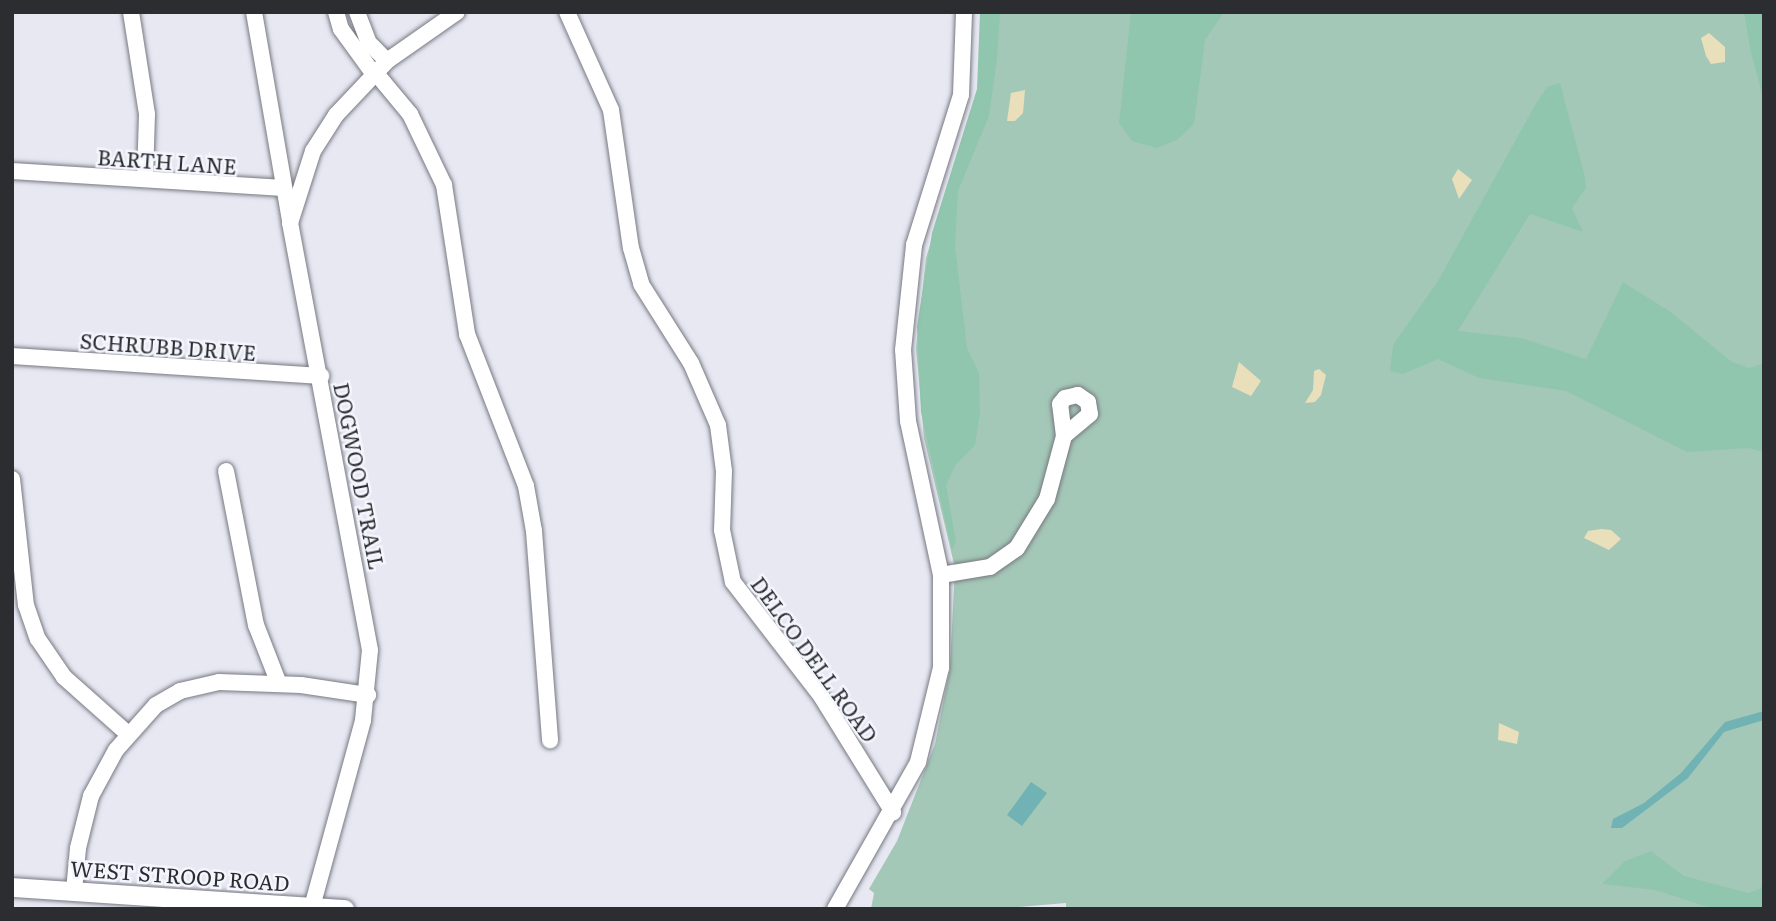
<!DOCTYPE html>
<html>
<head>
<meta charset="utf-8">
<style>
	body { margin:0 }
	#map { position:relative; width:1776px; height:921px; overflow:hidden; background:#e7e8f2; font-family:Literata,serif }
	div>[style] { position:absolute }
	.green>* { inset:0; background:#a4c8b7 }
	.forest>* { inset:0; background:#90c6ad }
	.sand>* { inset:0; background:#e9dfba }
	.water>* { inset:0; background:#71b2b5 }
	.roads { filter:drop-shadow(0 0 2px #777982) drop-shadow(0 0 2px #777982) }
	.minor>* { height:16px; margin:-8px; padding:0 8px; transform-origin:8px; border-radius:8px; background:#fff }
	.major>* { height:19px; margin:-9.5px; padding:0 9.5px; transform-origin:9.5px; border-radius:9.5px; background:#fff }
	span { translate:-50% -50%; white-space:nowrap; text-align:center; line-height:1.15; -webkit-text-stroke:5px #f4f6fe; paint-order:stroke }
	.street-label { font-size:21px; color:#2c2d30 }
	.frame { position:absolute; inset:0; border:14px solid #2c2d30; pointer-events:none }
</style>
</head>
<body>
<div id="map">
	<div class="green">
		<div style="clip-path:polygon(980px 12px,1764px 12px,1764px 909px,1066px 909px,1066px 903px,996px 909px,871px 909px,874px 893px,869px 889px,897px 841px,935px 744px,950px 668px,955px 568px,924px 438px,916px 348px,926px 258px,976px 96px,982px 63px)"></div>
	</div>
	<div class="forest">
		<div style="clip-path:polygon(980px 12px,1000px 12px,997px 59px,989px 116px,958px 191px,955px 246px,967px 348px,979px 373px,980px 413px,975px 445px,955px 466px,946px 485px,956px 542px,952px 550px,921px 412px,917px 326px,932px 233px,977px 89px)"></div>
		<div style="clip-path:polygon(1131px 12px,1224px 12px,1205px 40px,1194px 124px,1177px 140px,1157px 148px,1132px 141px,1119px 123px)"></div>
		<div style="clip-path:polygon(1744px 12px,1764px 12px,1764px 102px,1750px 48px)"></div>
		<div style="clip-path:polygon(1560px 83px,1585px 177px,1586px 188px,1572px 208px,1583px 232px,1530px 214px,1458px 331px,1521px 338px,1586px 359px,1623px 282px,1672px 313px,1732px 362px,1749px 368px,1764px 363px,1764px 452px,1749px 448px,1687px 452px,1566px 391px,1479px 378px,1438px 359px,1403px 374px,1390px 371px,1393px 345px,1438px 281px,1535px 105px,1547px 87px)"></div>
		<div style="clip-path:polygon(1651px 851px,1684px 876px,1748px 893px,1760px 889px,1764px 883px,1764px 909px,1714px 909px,1655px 890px,1602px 884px,1625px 861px)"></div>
	</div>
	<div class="sand">
		<div style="clip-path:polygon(1709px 33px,1725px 47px,1725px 62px,1711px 64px,1706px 56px,1701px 38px)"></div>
		<div style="clip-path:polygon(1025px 90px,1023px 113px,1015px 121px,1007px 121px,1011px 93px)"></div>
		<div style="clip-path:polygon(1458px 169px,1472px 180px,1459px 199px,1452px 179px)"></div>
		<div style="clip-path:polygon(1239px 362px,1261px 381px,1251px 396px,1232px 387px)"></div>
		<div style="clip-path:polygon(1319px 369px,1326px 375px,1321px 395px,1315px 402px,1305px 403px,1313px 390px,1314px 371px)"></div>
		<div style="clip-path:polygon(1601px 529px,1611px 530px,1621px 539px,1609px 550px,1584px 538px,1588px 531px)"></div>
		<div style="clip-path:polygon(1499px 723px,1519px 732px,1517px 744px,1498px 740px)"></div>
	</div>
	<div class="water">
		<div style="clip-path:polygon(1764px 711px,1764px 720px,1724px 732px,1688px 778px,1622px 828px,1611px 828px,1613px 819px,1644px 803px,1681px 773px,1725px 722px)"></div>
		<div style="clip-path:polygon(1031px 782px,1047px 793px,1022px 826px,1007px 815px)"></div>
	</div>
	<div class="roads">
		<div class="minor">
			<div style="left:131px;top:12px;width:103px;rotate:81.1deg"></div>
			<div style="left:147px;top:114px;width:65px;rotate:91.8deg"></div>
			<div style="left:254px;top:12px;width:212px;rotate:80.2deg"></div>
			<div style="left:336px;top:12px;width:18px;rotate:74deg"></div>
			<div style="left:341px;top:29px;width:54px;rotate:54deg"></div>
			<div style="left:357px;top:12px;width:33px;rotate:69deg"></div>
			<div style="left:369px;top:43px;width:25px;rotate:45deg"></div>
			<div style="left:567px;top:12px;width:107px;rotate:65.8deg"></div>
			<div style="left:611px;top:110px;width:139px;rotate:81.8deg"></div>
			<div style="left:631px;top:248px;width:37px;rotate:74deg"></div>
			<div style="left:641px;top:284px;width:93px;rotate:57.7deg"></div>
			<div style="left:691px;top:363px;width:68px;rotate:66.5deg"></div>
			<div style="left:718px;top:425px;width:46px;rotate:82.6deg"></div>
			<div style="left:724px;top:471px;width:59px;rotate:91.9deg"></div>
			<div style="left:722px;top:530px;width:53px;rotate:78.1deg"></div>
			<div style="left:733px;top:582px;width:144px;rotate:52.3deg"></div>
			<div style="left:821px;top:696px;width:137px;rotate:58.2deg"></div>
			<div style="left:375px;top:72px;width:55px;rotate:50.2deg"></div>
			<div style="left:410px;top:114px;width:79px;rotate:64.4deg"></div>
			<div style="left:444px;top:185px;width:151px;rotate:81.2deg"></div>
			<div style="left:467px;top:334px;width:163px;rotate:68.8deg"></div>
			<div style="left:526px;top:486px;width:46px;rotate:79.9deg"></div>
			<div style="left:534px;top:531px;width:210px;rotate:85.6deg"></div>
			<div style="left:12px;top:171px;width:272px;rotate:3.6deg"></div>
			<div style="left:12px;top:356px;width:310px;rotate:3.7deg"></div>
			<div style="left:1078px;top:395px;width:12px;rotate:35deg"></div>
			<div style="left:1088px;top:402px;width:12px;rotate:81deg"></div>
			<div style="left:1090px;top:414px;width:34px;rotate:140deg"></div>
			<div style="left:1064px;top:436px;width:32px;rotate:-97deg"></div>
			<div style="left:1060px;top:404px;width:8px;rotate:-50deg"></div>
			<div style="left:1065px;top:398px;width:13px;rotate:-13deg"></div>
			<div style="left:226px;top:471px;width:157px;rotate:79deg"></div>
			<div style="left:256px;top:625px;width:63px;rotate:68.7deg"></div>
			<div style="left:12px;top:479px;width:127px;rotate:83.7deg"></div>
			<div style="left:26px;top:605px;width:36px;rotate:71deg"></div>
			<div style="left:38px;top:639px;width:46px;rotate:55.6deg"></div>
			<div style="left:64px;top:677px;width:86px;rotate:41.7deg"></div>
			<div style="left:941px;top:575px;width:50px;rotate:-9.3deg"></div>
			<div style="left:990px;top:567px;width:33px;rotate:-35deg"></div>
			<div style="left:1017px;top:548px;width:57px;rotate:-58.5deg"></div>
			<div style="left:1047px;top:499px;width:65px;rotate:-74.9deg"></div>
			<div style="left:74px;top:891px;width:43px;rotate:-84.7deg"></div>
			<div style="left:78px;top:848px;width:54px;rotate:-76deg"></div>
			<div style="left:91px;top:796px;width:52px;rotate:-61.5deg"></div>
			<div style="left:116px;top:750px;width:60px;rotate:-48.4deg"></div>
			<div style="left:156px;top:705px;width:28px;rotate:-30deg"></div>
			<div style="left:180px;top:691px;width:40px;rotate:-13deg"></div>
			<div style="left:219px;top:682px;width:82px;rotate:2.1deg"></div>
			<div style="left:301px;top:685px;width:68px;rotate:8.5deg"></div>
			<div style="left:312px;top:907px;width:194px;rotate:-74.7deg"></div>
			<div style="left:363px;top:720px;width:70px;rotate:-84.3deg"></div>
			<div style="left:370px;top:650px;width:434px;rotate:-100.6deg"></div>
			<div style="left:290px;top:223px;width:76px;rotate:-72.3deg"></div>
			<div style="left:313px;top:151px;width:43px;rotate:-57.4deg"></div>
			<div style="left:336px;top:115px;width:74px;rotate:-46.6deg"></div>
			<div style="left:387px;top:61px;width:85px;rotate:-35deg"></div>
			<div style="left:835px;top:909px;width:169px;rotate:-60.5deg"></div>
			<div style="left:918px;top:762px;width:97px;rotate:-76.3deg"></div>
			<div style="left:941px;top:668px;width:93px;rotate:-90deg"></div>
			<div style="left:941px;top:575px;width:157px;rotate:-102.1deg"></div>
			<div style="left:908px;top:421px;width:71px;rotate:-94deg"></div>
			<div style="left:903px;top:350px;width:106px;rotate:-84deg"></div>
			<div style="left:914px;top:245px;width:157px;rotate:-72.6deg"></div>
			<div style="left:961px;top:95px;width:83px;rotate:-87.9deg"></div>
		</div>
		<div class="major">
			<div style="left:12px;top:887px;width:333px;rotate:3.8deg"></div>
		</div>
	</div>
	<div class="street-label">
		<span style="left:167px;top:161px;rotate:4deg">BARTH LANE</span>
		<span style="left:168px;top:346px;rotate:4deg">SCHRUBB DRIVE</span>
		<span style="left:360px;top:476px;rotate:79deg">DOGWOOD TRAIL</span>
		<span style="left:815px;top:659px;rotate:54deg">DELCO DELL ROAD</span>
		<span style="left:180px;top:875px;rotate:4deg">WEST STROOP ROAD</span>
	</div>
	<div class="frame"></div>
</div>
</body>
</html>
